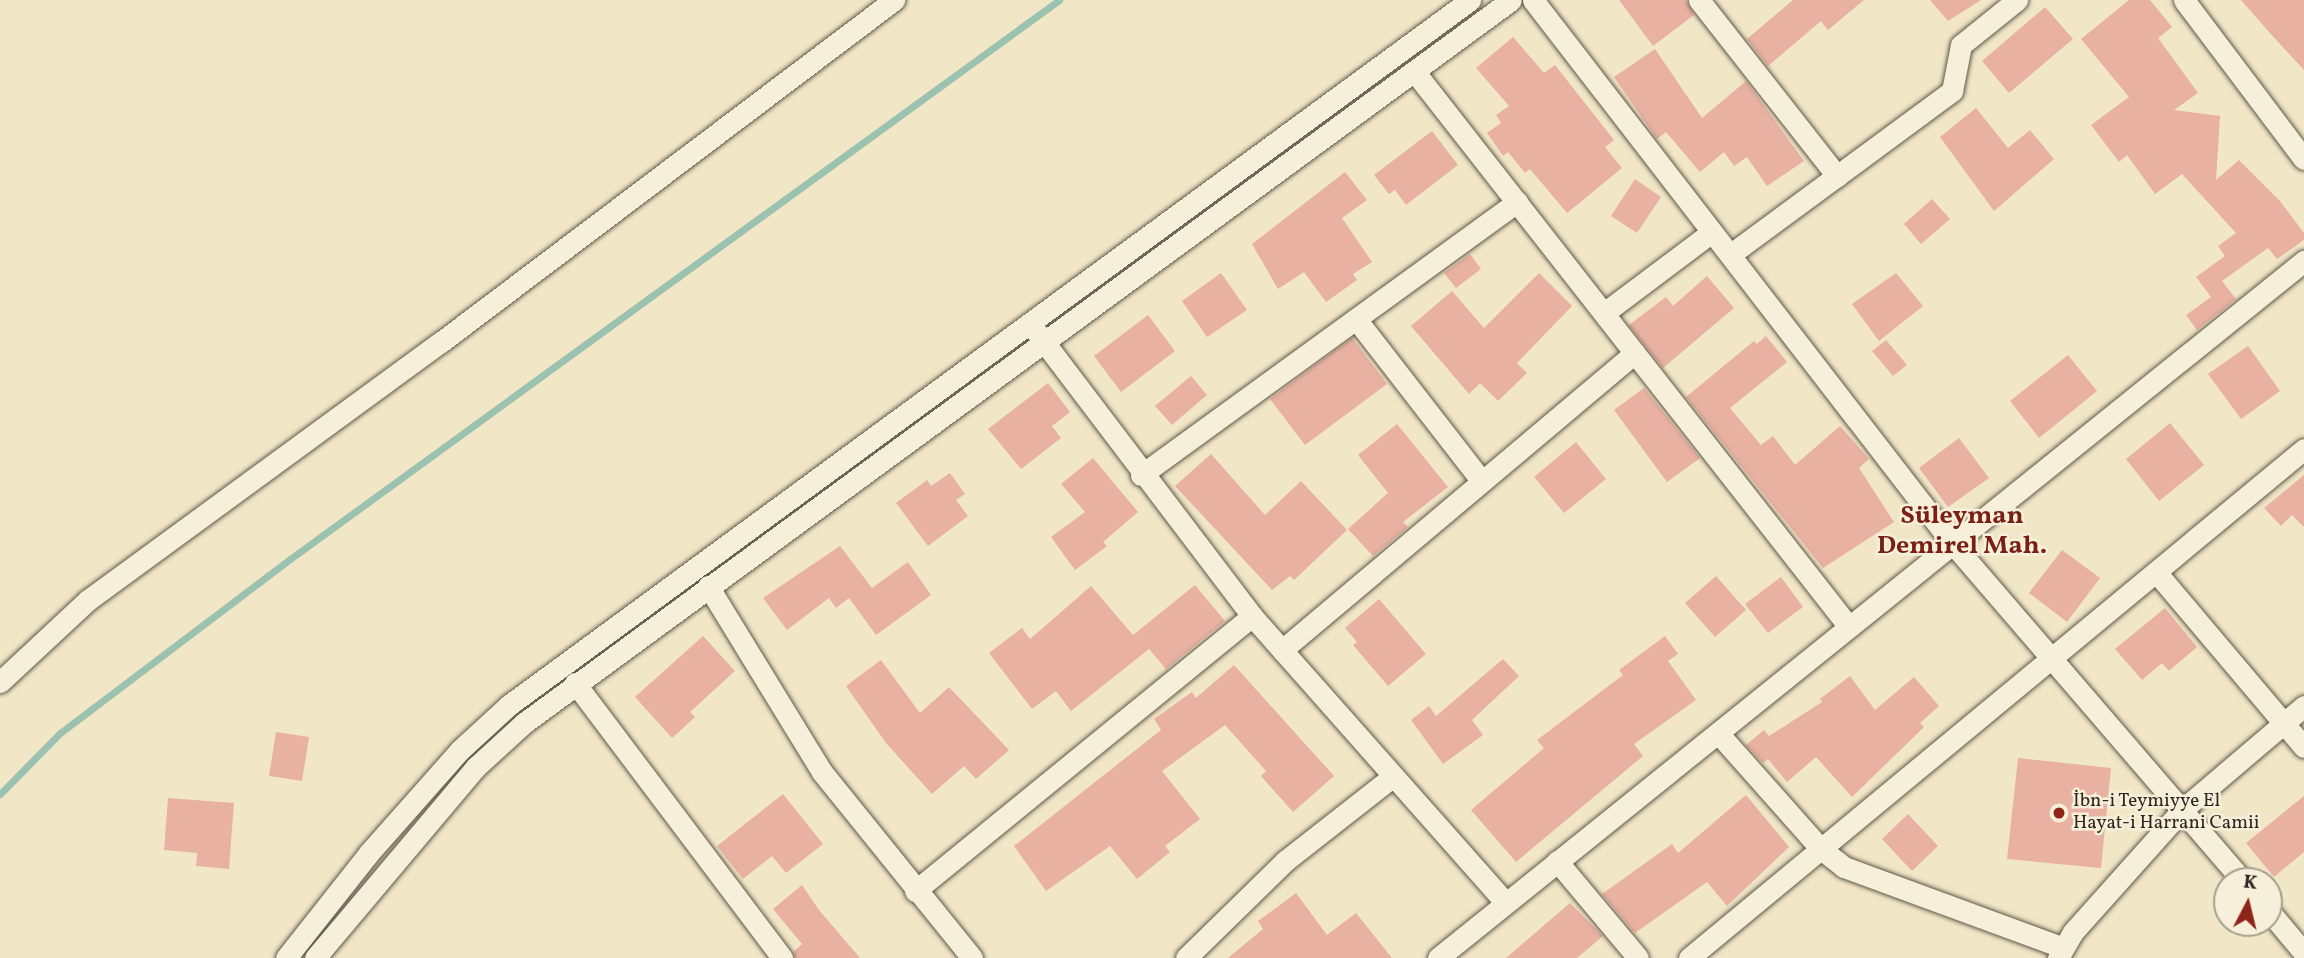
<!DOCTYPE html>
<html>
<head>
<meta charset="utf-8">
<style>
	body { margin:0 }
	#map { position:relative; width:2304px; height:958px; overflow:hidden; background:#f1e7c6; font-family:Vollkorn,serif }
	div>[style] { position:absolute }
	.stream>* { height:7px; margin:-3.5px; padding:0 3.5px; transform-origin:3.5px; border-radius:3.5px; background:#9bc1b0 }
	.building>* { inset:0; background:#e9b1a1 }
	.roads { filter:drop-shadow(0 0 2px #625649) drop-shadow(0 0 2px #625649) }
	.minor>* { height:21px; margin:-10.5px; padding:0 10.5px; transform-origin:10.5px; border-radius:10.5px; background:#f6efda }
	.dots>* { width:19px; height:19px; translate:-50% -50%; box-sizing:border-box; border:4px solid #f6efda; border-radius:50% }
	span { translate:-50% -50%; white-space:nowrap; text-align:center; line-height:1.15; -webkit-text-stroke:5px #f6efda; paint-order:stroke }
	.poi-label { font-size:19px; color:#33251f }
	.left { translate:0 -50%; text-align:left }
	.district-label { font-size:26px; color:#7a1f14; font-weight:700 }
	.north { position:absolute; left:2213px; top:867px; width:70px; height:70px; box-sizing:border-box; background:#f6efda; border:2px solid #a89e8f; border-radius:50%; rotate:7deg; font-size:19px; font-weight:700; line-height:28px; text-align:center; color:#33251f }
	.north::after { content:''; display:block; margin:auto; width:24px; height:32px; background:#8f2418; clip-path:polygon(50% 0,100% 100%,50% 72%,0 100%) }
</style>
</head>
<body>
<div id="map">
	<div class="stream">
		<div style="left:0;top:794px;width:86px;rotate:-45.5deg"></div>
		<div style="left:60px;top:733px;width:288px;rotate:-37.1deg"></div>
		<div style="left:290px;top:559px;width:951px;rotate:-36.01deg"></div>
	</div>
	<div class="building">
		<div style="clip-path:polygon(1619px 0,1686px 0,1694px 15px,1653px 46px)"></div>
		<div style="clip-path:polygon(1793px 0,1864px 0,1828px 30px,1821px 21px,1768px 66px,1747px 39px)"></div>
		<div style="clip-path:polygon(1930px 0,1981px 0,1948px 21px)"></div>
		<div style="clip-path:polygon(2129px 0,2150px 0,2172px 27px,2158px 38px,2198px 93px,2174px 110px,2220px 116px,2216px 180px,2239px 160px,2280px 201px,2304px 233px,2304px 240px,2277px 259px,2268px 248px,2222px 281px,2236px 299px,2197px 330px,2186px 315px,2211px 297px,2196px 277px,2225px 256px,2218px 246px,2236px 233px,2182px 174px,2155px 194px,2127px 155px,2119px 162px,2091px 125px,2129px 97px,2081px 39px)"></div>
		<div style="clip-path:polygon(2241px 0,2304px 0,2304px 70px,2269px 32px)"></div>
		<div style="clip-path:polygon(2045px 7px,2073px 39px,2009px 93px,1982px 61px)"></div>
		<div style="clip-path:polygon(1513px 37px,1544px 73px,1555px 65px,1614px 140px,1605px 147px,1622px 168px,1567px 213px,1530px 169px,1525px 173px,1508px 152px,1503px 156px,1487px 133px,1501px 123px,1496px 115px,1509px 106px,1476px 68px)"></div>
		<div style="clip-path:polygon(1655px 49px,1702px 118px,1746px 81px,1804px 161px,1767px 186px,1747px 157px,1734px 166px,1724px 152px,1700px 172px,1666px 132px,1657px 139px,1614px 77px)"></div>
		<div style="clip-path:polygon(1976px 108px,2008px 148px,2030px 130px,2054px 159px,1994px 211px,1940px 137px)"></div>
		<div style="clip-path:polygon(1432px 131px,1458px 165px,1406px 205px,1395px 190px,1389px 194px,1374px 175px)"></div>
		<div style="clip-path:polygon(1345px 172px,1367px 200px,1342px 218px,1372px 262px,1353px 274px,1357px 280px,1326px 302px,1304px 272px,1278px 289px,1252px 244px)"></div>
		<div style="clip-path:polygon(1635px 179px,1661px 197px,1637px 233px,1611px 216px)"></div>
		<div style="clip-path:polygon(1932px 199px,1950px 219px,1921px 244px,1904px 224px)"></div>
		<div style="clip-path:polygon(1470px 254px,1481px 269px,1456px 288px,1444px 273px)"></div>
		<div style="clip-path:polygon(1221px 273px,1247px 310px,1207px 337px,1182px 301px)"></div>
		<div style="clip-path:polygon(1539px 273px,1572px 306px,1517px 363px,1527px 373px,1498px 401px,1480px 383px,1469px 394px,1411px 326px,1452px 291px,1484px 328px)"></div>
		<div style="clip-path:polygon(1896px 273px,1923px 306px,1879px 341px,1852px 304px)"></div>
		<div style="clip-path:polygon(1707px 276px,1734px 308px,1663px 368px,1629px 325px,1666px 297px,1673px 306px)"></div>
		<div style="clip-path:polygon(1148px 315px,1175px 351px,1121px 392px,1094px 356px)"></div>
		<div style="clip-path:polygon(1766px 336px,1787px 362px,1730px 408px,1761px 445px,1773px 436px,1795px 465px,1840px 426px,1869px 459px,1859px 468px,1894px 522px,1823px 568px,1686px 397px,1754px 341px,1757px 344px)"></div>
		<div style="clip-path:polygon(1352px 338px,1387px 384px,1305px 445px,1270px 399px)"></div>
		<div style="clip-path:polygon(1886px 340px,1907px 365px,1893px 376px,1872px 351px)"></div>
		<div style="clip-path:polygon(2248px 346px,2280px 391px,2241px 419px,2208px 374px)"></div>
		<div style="clip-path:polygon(2068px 355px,2097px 391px,2039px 438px,2010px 401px)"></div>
		<div style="clip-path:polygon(1191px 376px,1207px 395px,1172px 425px,1155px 406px)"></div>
		<div style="clip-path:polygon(1048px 383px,1070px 412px,1052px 426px,1061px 438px,1021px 469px,988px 429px)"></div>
		<div style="clip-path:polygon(1644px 388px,1700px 458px,1667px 482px,1614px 410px)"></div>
		<div style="clip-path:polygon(2170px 423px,2204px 465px,2159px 501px,2126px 459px)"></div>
		<div style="clip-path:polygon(1397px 424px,1448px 487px,1403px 522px,1408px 527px,1373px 556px,1348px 529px,1388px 493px,1358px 455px)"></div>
		<div style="clip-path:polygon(1959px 438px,1989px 478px,1948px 507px,1919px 468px)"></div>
		<div style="clip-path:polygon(1576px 442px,1606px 479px,1564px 513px,1534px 477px)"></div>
		<div style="clip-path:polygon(1211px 454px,1265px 515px,1301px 481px,1347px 530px,1294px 580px,1290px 576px,1272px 590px,1175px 486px)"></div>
		<div style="clip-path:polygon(1093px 458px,1138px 512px,1103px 542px,1107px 546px,1075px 570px,1051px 537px,1085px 512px,1061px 484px)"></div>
		<div style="clip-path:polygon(950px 473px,965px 494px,956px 500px,968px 516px,928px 546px,896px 503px,927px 480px,931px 486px)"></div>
		<div style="clip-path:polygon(2304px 475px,2304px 527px,2292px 515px,2281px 526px,2264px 508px)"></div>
		<div style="clip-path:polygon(840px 546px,872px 588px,908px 562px,931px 595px,876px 635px,849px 598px,836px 608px,829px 598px,787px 630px,763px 598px)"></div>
		<div style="clip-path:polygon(2062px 550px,2100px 578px,2067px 622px,2029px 593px)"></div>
		<div style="clip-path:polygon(1716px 576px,1746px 610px,1715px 637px,1685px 603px)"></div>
		<div style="clip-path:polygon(1781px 577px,1803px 607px,1768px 633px,1745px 604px)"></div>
		<div style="clip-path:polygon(1195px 585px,1225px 621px,1166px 669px,1149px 649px,1071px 711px,1056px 691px,1032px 709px,989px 653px,1022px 628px,1030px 639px,1091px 586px,1133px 635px)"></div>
		<div style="clip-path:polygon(1379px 599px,1426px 654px,1388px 686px,1353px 645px,1357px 642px,1345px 628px)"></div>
		<div style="clip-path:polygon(2165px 608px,2197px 647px,2169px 671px,2162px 663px,2142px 680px,2115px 649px)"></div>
		<div style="clip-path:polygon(703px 636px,735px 671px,690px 712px,695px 717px,672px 738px,635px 697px)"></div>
		<div style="clip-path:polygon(1665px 636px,1678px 654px,1668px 661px,1696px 700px,1634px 744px,1643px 756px,1516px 862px,1471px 810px,1544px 748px,1537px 740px,1623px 675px,1619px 670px)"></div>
		<div style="clip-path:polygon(1503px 659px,1519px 676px,1472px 720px,1483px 735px,1443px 764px,1411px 720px,1429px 706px,1436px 716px)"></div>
		<div style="clip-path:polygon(881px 660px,920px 713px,949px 687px,1009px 750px,976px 779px,964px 766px,932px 794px,886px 743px,846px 686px)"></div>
		<div style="clip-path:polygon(1234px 665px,1334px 776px,1293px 812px,1261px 776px,1266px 771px,1225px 725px,1162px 771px,1200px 819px,1165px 846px,1170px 852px,1137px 879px,1110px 846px,1046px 891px,1014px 846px,1161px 730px,1154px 719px,1192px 692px,1196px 698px)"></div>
		<div style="clip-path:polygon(1850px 676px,1875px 710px,1914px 677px,1939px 706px,1920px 723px,1924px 727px,1852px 797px,1816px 757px,1787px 782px,1768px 759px,1763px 763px,1746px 745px,1764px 730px,1769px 736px,1822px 702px,1820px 699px)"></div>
		<div style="clip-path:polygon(276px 732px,309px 737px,302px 781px,269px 776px)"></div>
		<div style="clip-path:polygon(2018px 758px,2111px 768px,2101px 868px,2007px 859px)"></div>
		<div style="clip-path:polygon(783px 794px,823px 844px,786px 873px,772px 856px,743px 879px,717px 846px)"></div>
		<div style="clip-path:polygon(1746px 795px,1789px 847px,1727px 906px,1707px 882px,1635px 933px,1602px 894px,1672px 844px,1678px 853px)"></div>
		<div style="clip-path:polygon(2304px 796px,2304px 852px,2274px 877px,2246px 843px)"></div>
		<div style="clip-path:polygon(168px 798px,234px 803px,229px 869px,196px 866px,197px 853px,164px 850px)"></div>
		<div style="clip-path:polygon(1908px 814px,1938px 846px,1912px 871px,1882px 839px)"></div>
		<div style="clip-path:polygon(802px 885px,819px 910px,860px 958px,795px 958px,793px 952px,802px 944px,773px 909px)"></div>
		<div style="clip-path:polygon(1296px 893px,1327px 935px,1356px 913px,1392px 958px,1228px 958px,1263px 929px,1258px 921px)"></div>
		<div style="clip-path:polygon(1570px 903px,1603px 936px,1577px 958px,1506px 958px)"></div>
	</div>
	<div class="roads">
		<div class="minor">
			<div style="left:1533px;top:0;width:687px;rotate:52.33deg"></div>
			<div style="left:1953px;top:544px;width:445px;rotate:49.3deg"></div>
			<div style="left:1699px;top:0;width:224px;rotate:51.9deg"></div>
			<div style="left:2184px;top:0;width:199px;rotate:53deg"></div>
			<div style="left:1414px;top:71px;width:706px;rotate:51.96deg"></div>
			<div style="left:1731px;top:254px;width:275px;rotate:-36.4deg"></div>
			<div style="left:1952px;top:91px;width:47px;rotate:-78.9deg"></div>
			<div style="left:1961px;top:45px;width:72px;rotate:-38.8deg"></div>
			<div style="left:1604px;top:313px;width:135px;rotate:-36.9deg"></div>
			<div style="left:1356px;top:319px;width:204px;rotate:52.2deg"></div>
			<div style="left:1035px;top:330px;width:359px;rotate:52.8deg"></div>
			<div style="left:1252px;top:616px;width:383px;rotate:48.5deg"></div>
			<div style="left:1141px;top:475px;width:465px;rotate:-36deg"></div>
			<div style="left:2156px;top:572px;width:229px;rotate:49.8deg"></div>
			<div style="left:708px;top:586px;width:218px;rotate:58.5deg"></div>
			<div style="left:822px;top:772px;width:239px;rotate:51.1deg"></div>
			<div style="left:1282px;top:650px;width:461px;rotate:-40.1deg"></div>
			<div style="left:0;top:682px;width:120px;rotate:-43deg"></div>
			<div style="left:88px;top:600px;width:437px;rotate:-36.2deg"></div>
			<div style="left:441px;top:342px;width:568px;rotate:-37.05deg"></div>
			<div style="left:575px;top:683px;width:344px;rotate:53deg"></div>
			<div style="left:1718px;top:733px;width:155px;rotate:48.4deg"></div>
			<div style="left:1821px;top:849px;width:29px;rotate:38deg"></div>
			<div style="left:1844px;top:867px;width:232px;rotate:20.2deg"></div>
			<div style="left:1557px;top:861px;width:126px;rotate:50.1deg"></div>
			<div style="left:915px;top:891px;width:435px;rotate:-39.2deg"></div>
			<div style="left:2269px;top:911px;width:55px;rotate:50.2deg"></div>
			<div style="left:286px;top:958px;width:132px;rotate:-51.7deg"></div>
			<div style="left:368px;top:854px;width:139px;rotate:-48.5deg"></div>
			<div style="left:460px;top:750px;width:67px;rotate:-42.6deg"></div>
			<div style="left:509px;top:705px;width:1192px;rotate:-36.26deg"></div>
			<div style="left:315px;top:958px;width:250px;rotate:-49.9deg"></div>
			<div style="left:476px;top:767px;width:65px;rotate:-42.5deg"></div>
			<div style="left:524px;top:723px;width:1223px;rotate:-36.22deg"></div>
			<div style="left:1186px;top:958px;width:139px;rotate:-44.4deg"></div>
			<div style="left:1285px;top:861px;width:135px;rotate:-38.1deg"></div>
			<div style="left:1438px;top:958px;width:1112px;rotate:-38.83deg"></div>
			<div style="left:1689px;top:958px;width:798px;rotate:-39.61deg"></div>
			<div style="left:2058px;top:958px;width:30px;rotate:-60deg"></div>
			<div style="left:2073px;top:932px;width:165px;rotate:-48.2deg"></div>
			<div style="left:2183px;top:809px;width:159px;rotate:-40.4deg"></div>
		</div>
	</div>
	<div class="dots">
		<div style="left:2059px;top:813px;background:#8f2418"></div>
	</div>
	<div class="poi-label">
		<span class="left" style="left:2073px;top:813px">İbn-i Teymiyye El<br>Hayat-i Harrani Camii</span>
	</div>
	<div class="district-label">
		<span style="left:1962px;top:532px">Süleyman<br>Demirel Mah.</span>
	</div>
	<div class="north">K</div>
</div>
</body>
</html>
